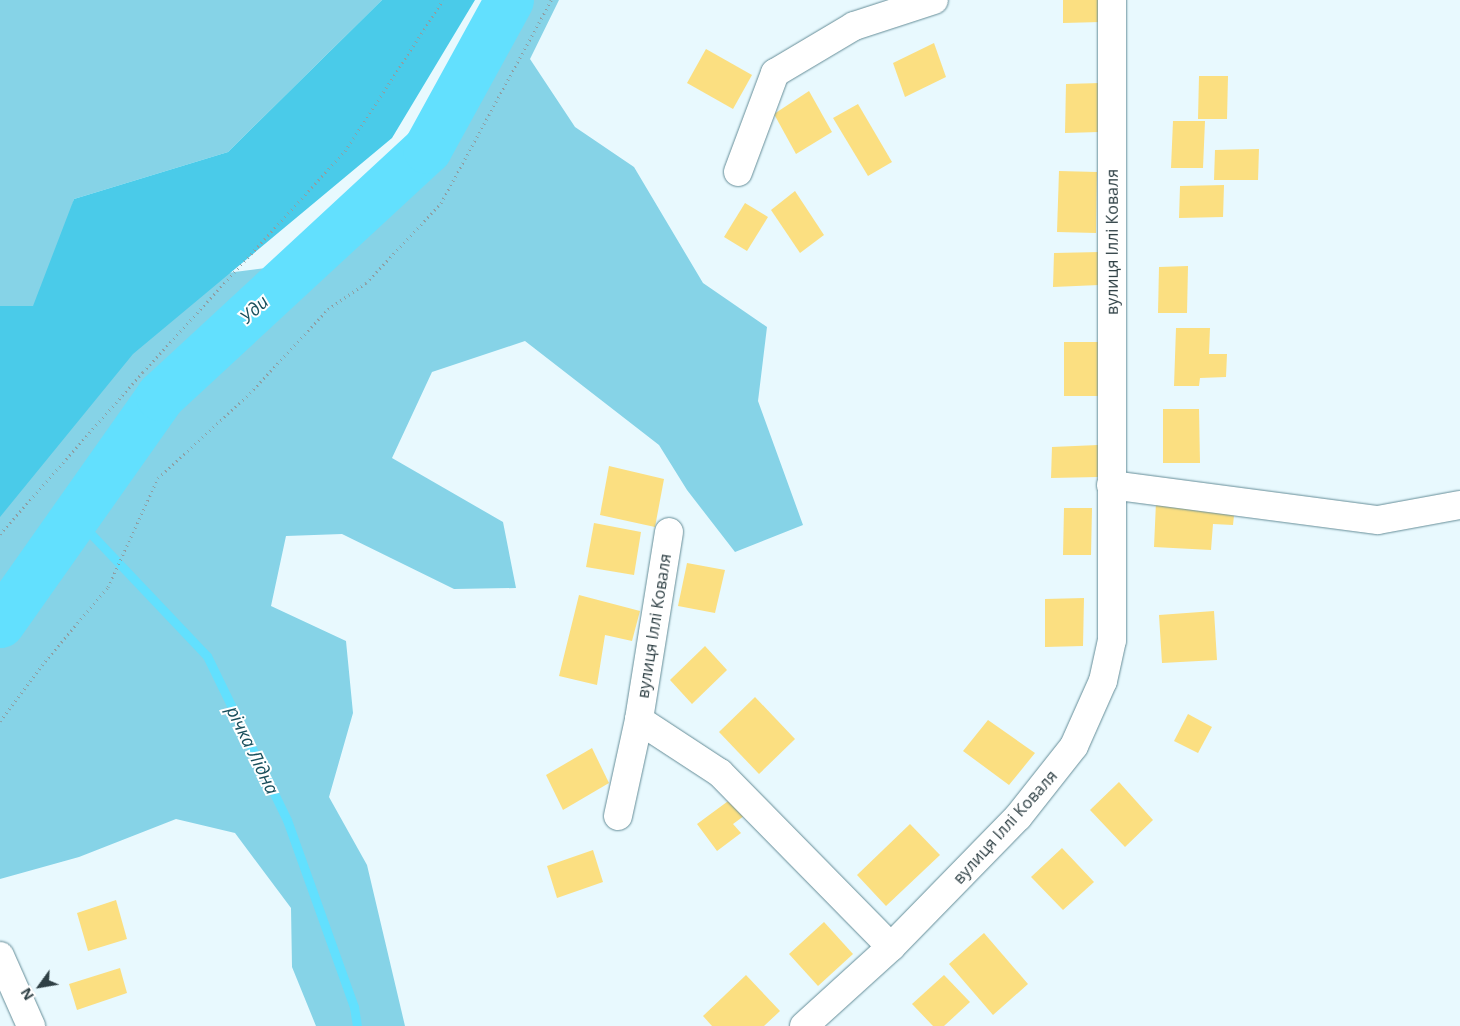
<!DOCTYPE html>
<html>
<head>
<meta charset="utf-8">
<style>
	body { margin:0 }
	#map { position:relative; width:1460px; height:1026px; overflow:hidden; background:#e8f9fe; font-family:"Open Sans",sans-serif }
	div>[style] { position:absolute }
	.green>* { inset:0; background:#86d3e7 }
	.forest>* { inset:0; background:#4acbe9 }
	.stream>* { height:9px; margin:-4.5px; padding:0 4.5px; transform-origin:4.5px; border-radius:4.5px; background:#62e0fe }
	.river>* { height:49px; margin:-24.5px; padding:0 24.5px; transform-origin:24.5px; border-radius:24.5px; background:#62e0fe }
	.building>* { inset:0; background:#fbdf81 }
	.path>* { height:3px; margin-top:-1.5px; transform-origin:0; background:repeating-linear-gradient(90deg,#8e9fa4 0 1px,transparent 0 5px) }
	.roads { filter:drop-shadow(0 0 1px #658d98) drop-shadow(0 0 1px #658d98) }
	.minor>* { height:28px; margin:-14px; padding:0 14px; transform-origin:14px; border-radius:14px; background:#fff }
	.major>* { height:28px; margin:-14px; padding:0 14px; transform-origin:14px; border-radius:14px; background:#fff }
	span { translate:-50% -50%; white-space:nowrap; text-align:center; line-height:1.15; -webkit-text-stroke:4px #fff; paint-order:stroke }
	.street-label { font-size:16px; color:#2f4045 }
	.water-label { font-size:18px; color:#194f5c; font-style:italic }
	.north { position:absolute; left:15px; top:961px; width:50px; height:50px; -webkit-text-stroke:4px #fff; paint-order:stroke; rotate:238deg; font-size:14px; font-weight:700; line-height:20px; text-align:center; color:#2f4045 }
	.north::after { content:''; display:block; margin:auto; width:18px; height:22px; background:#2f4045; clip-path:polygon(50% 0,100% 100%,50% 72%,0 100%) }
</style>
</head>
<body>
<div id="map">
	<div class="green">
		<div style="clip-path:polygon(0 0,382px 0,228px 152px,74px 199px,48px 296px,289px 265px,147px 398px,0 603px)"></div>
		<div style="clip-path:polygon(525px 0,559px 0,530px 59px,575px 127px,634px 167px,703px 283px,767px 327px,758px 401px,803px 525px,735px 552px,687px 490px,659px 445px,525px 341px,432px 372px,392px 458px,503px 522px,516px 588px,454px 589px,342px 534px,286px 536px,271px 606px,346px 641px,353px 713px,329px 797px,367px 865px,405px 1026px,316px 1026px,292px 967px,291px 908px,235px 833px,176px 819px,79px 857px,0 879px,0 640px,171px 403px,437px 169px)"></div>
	</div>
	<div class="forest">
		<div style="clip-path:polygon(382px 0,475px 0,392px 138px,133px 354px,0 517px,0 306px,33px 306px,74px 199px,228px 152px)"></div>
	</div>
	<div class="stream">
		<div style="left:75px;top:517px;width:192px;rotate:46.5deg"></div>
		<div style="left:207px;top:656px;width:182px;rotate:64deg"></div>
		<div style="left:287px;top:820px;width:199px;rotate:70.3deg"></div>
		<div style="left:354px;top:1007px;width:19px;rotate:81deg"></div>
	</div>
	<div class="river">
		<div style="left:0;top:623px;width:278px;rotate:-54.8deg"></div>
		<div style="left:160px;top:396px;width:364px;rotate:-42.8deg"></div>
		<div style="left:427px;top:149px;width:170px;rotate:-61.2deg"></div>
	</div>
	<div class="building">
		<div style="clip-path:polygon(1063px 0,1101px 0,1101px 22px,1063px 23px)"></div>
		<div style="clip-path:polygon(934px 43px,946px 77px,905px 97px,893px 63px)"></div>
		<div style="clip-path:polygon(706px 49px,752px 75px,733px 109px,687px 83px)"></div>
		<div style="clip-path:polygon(1199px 76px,1228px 76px,1227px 119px,1198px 119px)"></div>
		<div style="clip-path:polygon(1100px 83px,1099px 132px,1065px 133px,1066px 84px)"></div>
		<div style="clip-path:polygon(809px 91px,832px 132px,796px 154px,774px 114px)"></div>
		<div style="clip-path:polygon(858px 104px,892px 162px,868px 176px,833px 118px)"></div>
		<div style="clip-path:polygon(1173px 121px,1205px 121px,1203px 168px,1171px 168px)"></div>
		<div style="clip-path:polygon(1259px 149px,1258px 180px,1214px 180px,1215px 150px)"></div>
		<div style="clip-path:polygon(1059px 171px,1097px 172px,1096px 233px,1057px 232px)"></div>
		<div style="clip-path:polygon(1224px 185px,1223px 217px,1179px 218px,1180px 186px)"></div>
		<div style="clip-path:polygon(795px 191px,824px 235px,800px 253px,771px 210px)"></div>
		<div style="clip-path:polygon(745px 203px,768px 217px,747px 251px,724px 237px)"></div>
		<div style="clip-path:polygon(1100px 252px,1099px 285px,1053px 287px,1054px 253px)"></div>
		<div style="clip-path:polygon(1188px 266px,1187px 313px,1158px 313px,1159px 267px)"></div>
		<div style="clip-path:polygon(1176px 328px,1210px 328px,1209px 354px,1227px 354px,1226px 377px,1200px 378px,1199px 386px,1174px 386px)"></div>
		<div style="clip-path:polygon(1064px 342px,1100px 342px,1100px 396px,1064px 396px)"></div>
		<div style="clip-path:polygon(1163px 409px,1199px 409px,1200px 463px,1163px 463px)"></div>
		<div style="clip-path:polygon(1098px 445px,1098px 477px,1051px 478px,1052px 447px)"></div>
		<div style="clip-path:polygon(609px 466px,664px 479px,655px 527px,600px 515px)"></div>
		<div style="clip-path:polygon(1156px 502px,1235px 506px,1233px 525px,1213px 524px,1211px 550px,1154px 547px)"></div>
		<div style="clip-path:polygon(1064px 508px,1092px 508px,1091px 555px,1063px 555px)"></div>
		<div style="clip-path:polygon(594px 523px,641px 532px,634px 575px,586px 567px)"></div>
		<div style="clip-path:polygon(687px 563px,725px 570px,715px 613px,678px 606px)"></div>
		<div style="clip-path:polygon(579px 595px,640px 611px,632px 641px,605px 635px,597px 685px,559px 676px)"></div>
		<div style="clip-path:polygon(1084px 598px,1083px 646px,1045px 647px,1045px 599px)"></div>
		<div style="clip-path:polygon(1214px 611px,1217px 660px,1162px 663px,1159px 615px)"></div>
		<div style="clip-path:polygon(705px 646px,727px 670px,692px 704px,670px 680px)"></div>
		<div style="clip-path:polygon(755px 697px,795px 739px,759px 774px,719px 732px)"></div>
		<div style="clip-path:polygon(1188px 714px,1212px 727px,1198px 753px,1174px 741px)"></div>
		<div style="clip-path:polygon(988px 720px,1035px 753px,1009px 785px,963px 751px)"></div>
		<div style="clip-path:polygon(592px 748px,609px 783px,563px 810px,546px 775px)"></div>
		<div style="clip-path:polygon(1119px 782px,1153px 820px,1125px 847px,1090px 810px)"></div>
		<div style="clip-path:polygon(735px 796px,748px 813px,733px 824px,741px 833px,717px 851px,697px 824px)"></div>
		<div style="clip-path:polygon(910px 824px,940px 855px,886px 906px,857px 875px)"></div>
		<div style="clip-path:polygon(1062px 848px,1094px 882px,1063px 910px,1031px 877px)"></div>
		<div style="clip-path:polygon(593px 850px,603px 882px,557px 898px,547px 866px)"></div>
		<div style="clip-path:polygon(116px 900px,127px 939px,88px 951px,77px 913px)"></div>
		<div style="clip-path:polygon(824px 922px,853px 954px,818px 986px,789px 954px)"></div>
		<div style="clip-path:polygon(984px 933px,1028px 984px,993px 1015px,949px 964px)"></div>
		<div style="clip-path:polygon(120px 968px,127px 993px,77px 1010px,69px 984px)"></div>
		<div style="clip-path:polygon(746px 975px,780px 1011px,764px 1026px,712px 1026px,703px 1016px)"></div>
		<div style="clip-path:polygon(944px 975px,970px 1002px,944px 1026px,933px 1026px,912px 1004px)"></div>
	</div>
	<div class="path">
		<div style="left:0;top:534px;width:216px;rotate:-48.6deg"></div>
		<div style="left:143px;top:372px;width:299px;rotate:-47.6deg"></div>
		<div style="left:345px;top:151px;width:180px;rotate:-57deg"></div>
		<div style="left:0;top:721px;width:70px;rotate:-53.1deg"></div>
		<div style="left:42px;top:665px;width:102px;rotate:-49.8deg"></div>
		<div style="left:108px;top:587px;width:120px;rotate:-65.4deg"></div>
		<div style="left:158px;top:478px;width:125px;rotate:-42.7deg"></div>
		<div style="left:250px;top:393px;width:115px;rotate:-47.1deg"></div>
		<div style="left:328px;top:309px;width:46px;rotate:-34.4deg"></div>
		<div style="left:366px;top:283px;width:110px;rotate:-46.8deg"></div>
		<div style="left:441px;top:203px;width:231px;rotate:-61.5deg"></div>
	</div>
	<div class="roads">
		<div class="minor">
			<div style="left:738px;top:172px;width:106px;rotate:-69.5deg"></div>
			<div style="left:775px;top:73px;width:92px;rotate:-30.7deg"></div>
			<div style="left:854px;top:26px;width:84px;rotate:-18deg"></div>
			<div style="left:1111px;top:485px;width:269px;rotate:7.5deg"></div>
			<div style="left:1378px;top:520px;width:83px;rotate:-10.4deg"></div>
			<div style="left:669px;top:532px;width:190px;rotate:99.1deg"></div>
			<div style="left:639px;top:720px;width:97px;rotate:33.2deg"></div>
			<div style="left:720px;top:773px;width:244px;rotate:45.5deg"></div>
			<div style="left:618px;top:816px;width:98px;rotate:-77.7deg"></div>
			<div style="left:0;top:956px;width:77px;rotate:66.1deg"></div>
		</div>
		<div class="major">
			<div style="left:804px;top:1026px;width:118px;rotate:-42.2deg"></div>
			<div style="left:891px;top:947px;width:182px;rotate:-45.7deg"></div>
			<div style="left:1018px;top:817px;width:90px;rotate:-51.7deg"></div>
			<div style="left:1074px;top:746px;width:71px;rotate:-66deg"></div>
			<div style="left:1103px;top:681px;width:42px;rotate:-77.6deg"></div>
			<div style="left:1112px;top:640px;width:640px;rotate:-90deg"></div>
		</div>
	</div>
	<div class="street-label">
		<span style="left:1112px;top:242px;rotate:-90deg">вулиця Іллі Коваля</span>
		<span style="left:654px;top:626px;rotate:-81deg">вулиця Іллі Коваля</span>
		<span style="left:1005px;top:827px;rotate:-48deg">вулиця Іллі Коваля</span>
	</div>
	<div class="water-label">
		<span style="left:254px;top:309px;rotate:-43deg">Уди</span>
		<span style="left:253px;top:750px;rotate:64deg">річка Лідна</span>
	</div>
	<div class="north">N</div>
</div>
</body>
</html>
